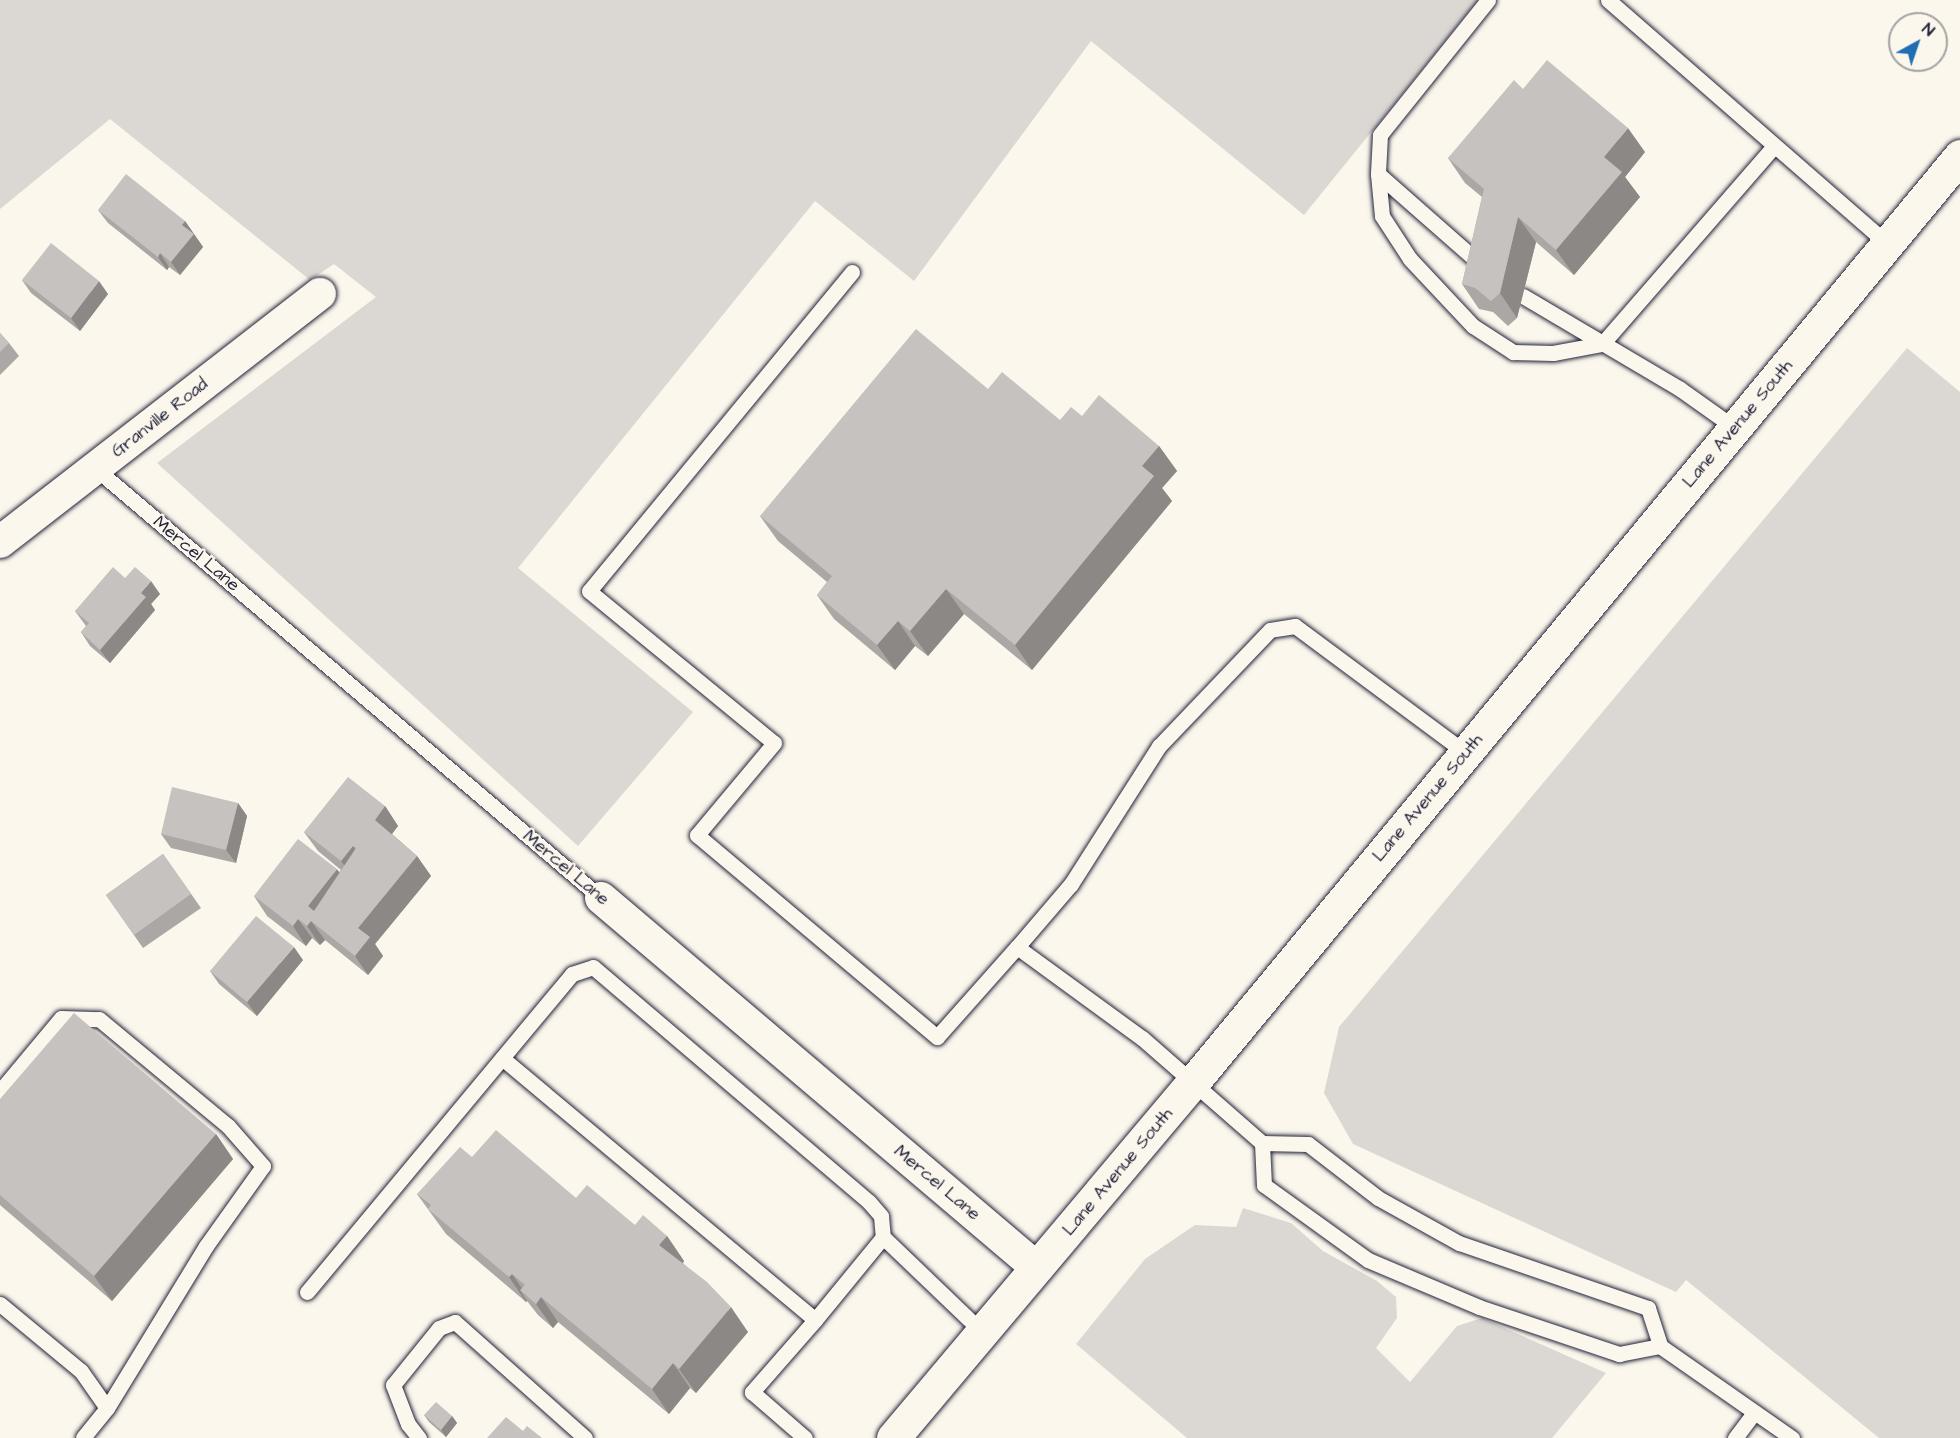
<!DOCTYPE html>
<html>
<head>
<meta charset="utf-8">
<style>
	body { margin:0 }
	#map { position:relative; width:1960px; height:1438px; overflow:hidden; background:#fbf7ec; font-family:"Architects Daughter",sans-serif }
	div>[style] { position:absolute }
	.green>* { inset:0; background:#dbd8d3 }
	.roads { filter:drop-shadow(0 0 2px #22223b) drop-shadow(0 0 2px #22223b) }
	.service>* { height:15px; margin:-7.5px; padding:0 7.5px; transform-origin:7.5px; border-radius:7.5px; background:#fbf7ec }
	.minor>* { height:32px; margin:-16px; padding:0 16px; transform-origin:16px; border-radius:16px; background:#fbf7ec }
	.secondary>* { height:33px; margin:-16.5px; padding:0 16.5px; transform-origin:16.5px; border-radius:16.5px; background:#fbf7ec }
	.wall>* { inset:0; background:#aaa7a5 }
	.shaded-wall>* { inset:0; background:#8b8886 }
	.building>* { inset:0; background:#c6c2c0 }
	span { translate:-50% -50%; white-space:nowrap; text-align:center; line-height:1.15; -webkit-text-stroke:4.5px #fbf7ec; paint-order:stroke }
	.street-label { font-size:18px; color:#22223b }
	.north { position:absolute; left:1888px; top:12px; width:60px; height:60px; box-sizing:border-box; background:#fbf7ec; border:2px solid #a4a2a5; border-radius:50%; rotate:40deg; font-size:16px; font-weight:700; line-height:24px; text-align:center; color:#22223b }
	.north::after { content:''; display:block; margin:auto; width:21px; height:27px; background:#1f6fb2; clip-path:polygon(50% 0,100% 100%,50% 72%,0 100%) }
</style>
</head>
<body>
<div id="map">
	<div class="green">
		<div style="clip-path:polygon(0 0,1478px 0,1304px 215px,1091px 41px,914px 281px,815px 201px,518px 568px,693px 712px,578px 846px,157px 463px,376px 297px,334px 264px,310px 280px,110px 119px,0 209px)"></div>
		<div style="clip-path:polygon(1907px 348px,1960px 392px,1960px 1438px,1879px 1438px,1686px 1280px,1676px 1292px,1353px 1144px,1324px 1093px,1339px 1027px)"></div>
		<div style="clip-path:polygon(1243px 1208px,1291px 1223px,1323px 1251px,1377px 1281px,1396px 1297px,1397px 1318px,1376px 1348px,1410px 1382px,1457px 1326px,1482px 1318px,1606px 1373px,1552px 1438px,1187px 1438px,1076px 1344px,1145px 1259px,1195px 1225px,1236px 1227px)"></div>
	</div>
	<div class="roads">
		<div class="service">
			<div style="left:1488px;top:0;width:173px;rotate:128.7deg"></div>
			<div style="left:1380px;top:135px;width:39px;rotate:93deg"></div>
			<div style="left:1378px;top:174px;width:42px;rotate:84.6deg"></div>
			<div style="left:1382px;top:216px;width:51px;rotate:56.9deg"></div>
			<div style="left:1410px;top:259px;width:92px;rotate:46.8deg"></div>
			<div style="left:1473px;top:326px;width:48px;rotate:33deg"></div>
			<div style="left:1513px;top:352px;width:40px;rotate:1.4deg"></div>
			<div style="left:1553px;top:353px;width:50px;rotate:-10.4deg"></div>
			<div style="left:1602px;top:344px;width:262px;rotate:-49deg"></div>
			<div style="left:1608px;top:0;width:370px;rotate:41.1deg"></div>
			<div style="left:1378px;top:174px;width:141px;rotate:41.3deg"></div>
			<div style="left:852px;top:272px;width:413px;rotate:129.5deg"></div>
			<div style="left:589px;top:591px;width:239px;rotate:39.4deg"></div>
			<div style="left:774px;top:743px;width:120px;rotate:129.9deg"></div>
			<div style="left:697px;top:835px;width:314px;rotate:40.1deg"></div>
			<div style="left:937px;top:1037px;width:120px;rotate:-48.4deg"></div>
			<div style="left:1523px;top:296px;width:182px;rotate:30.6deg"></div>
			<div style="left:1680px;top:389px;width:67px;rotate:35.3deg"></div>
			<div style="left:95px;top:468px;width:664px;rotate:40.36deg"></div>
			<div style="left:1466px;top:753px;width:213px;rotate:-143.4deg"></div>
			<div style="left:1295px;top:626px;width:25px;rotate:171deg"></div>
			<div style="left:1270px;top:630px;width:161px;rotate:133.7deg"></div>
			<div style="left:1159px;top:746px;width:164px;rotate:122.5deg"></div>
			<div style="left:1071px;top:884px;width:83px;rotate:130.6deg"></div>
			<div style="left:1017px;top:947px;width:155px;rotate:36.1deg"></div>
			<div style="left:1142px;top:1038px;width:159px;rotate:41.2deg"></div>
			<div style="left:1262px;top:1143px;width:46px;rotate:1.2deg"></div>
			<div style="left:1308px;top:1144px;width:88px;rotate:37.6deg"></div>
			<div style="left:1378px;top:1198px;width:93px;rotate:29.1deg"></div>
			<div style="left:1459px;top:1243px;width:200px;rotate:19deg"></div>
			<div style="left:1648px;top:1308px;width:40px;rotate:72deg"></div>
			<div style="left:1660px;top:1346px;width:161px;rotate:34.9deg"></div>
			<div style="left:502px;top:1058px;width:408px;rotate:39.9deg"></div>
			<div style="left:815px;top:1320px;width:96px;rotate:131.2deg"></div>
			<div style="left:752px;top:1392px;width:70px;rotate:41deg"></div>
			<div style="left:0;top:1091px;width:95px;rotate:-50.1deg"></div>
			<div style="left:61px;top:1018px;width:38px;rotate:2deg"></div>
			<div style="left:99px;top:1019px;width:168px;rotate:39.7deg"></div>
			<div style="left:228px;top:1126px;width:53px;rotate:48.8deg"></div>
			<div style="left:263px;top:1166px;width:98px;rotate:125.5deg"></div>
			<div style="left:206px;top:1246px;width:190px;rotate:121.4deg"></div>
			<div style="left:107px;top:1408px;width:38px;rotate:129deg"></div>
			<div style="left:1262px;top:1143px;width:42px;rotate:87.3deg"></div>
			<div style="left:1264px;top:1185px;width:128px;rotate:35.8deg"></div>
			<div style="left:1368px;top:1260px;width:121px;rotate:22.9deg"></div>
			<div style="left:1479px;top:1307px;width:148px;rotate:18.6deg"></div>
			<div style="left:1619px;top:1354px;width:42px;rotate:-11deg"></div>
			<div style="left:307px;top:1292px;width:414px;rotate:-50.2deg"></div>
			<div style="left:572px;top:974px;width:22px;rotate:-18deg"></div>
			<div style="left:593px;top:967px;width:362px;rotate:40.4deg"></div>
			<div style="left:869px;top:1202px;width:18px;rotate:49deg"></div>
			<div style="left:881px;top:1216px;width:21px;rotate:85deg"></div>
			<div style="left:883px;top:1237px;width:139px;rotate:43.8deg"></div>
			<div style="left:0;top:1304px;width:105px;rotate:39.6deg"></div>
			<div style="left:81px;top:1371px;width:45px;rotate:54.9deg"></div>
			<div style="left:815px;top:1320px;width:107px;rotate:-50.7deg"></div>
			<div style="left:419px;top:1438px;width:18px;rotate:-128deg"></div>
			<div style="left:408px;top:1424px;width:42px;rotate:-111deg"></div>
			<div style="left:393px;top:1385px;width:73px;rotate:-51.1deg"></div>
			<div style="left:439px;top:1328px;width:17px;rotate:-21deg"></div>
			<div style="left:455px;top:1322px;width:174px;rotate:41.7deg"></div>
			<div style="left:1735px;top:1438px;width:31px;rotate:-53deg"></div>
		</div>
		<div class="minor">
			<div style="left:0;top:542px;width:405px;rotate:-37.8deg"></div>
			<div style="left:601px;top:898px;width:572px;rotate:40.32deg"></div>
		</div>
		<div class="secondary">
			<div style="left:893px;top:1438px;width:467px;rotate:-49.9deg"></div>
			<div style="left:1194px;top:1081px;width:1201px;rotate:-50.37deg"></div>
		</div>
	</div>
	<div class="wall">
		<div style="clip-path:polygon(1523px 89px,1645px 152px,1625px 177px,1640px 197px,1574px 275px,1536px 242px,1517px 318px,1508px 326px,1493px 312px,1479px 309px,1462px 284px,1482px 197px,1465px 183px,1448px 158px)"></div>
		<div style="clip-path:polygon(98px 210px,185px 221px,203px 247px,180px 275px,169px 267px,167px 270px,108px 223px)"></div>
		<div style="clip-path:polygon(22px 280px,108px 294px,80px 331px,31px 293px)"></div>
		<div style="clip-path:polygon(0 333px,9px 343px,19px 356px,0 375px)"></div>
		<div style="clip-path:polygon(988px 389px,1060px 420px,1082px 416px,1159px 446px,1177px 471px,1162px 488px,1172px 501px,1032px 670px,964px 614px,928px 656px,915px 646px,895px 670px,834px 619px,817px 595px,827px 582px,778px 541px,760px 516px)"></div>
		<div style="clip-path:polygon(125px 578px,160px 594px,151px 604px,155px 610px,110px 663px,90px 646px,81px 632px,86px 626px,75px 611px)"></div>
		<div style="clip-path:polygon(238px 803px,247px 816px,236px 863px,171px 848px,161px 834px)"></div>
		<div style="clip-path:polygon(385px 806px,398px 826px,392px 834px,417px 856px,431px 876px,375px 944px,383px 956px,368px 975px,325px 940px,320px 945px,312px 938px,306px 946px,267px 916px,254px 896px,339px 872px,341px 870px,318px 851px,304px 832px)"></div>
		<div style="clip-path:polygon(163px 854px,201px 908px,143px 948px,106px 895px)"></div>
		<div style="clip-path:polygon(303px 960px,257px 1016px,219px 984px,210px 971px)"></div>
		<div style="clip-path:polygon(0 1099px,216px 1134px,233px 1159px,112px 1301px,0 1205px)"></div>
		<div style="clip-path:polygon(472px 1157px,576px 1198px,635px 1225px,667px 1236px,684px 1261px,683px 1263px,748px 1332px,696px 1393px,690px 1388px,669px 1414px,558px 1322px,553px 1328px,538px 1315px,527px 1301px,526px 1302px,446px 1234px,417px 1194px)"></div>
		<div style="clip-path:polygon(424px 1415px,452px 1416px,457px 1423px,446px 1437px,429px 1422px)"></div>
	</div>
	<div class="shaded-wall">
		<div style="clip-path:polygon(1628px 128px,1645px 152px,1625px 177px,1640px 197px,1574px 275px,1556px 250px,1604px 157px)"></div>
		<div style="clip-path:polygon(1518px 217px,1536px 242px,1517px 318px,1500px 293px)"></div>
		<div style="clip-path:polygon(185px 221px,203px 247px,180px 275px,171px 262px,182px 225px)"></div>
		<div style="clip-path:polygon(160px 253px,169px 267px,167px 270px,158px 257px)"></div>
		<div style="clip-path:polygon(99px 281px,108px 294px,80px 331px,71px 318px)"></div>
		<div style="clip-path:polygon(1159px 446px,1177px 471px,1162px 488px,1172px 501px,1032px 670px,1015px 645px,1142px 466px)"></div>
		<div style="clip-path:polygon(151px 581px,160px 594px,151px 604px,155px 610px,110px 663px,100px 650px,141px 593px)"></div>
		<div style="clip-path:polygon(946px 589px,964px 614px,928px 656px,910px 631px)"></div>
		<div style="clip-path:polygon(898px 621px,915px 646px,895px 670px,877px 645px)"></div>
		<div style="clip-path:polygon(238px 803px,247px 816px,236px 863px,226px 850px)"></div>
		<div style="clip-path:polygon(385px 806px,398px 826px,388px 839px,375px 820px)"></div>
		<div style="clip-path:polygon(353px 846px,366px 865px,354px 880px,341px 861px)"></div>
		<div style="clip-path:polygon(417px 856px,431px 876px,375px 944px,383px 956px,368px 975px,355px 956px,358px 928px)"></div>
		<div style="clip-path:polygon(337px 869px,350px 888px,322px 926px,308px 906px)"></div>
		<div style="clip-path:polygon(298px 919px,312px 938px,306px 946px,293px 926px)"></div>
		<div style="clip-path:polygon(311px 921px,325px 940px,320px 945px,307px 926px)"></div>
		<div style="clip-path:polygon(294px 947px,303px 960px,257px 1016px,247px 1002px)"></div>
		<div style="clip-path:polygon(216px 1134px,233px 1159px,112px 1301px,94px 1276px)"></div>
		<div style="clip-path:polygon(667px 1236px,684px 1261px,677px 1270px,659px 1245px)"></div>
		<div style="clip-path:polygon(512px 1274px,528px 1297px,520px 1290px,527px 1301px,526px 1302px,509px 1277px)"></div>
		<div style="clip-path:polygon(541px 1297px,558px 1322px,553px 1328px,536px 1304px)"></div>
		<div style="clip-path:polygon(731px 1307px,748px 1332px,696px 1393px,679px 1369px)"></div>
		<div style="clip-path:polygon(673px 1363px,690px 1388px,669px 1414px,652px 1389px)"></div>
		<div style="clip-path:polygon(452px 1416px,457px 1423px,446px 1437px,441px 1430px)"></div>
	</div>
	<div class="building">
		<div style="clip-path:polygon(1547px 60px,1628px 128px,1604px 157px,1622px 172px,1556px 250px,1518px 217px,1500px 293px,1491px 301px,1475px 288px,1462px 284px,1484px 189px,1448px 158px,1514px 80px,1523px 89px)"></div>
		<div style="clip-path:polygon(126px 174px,185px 221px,182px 225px,194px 234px,171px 262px,160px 253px,158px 257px,98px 210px)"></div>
		<div style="clip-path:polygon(51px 243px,99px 281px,71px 318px,22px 280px)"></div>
		<div style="clip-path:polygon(916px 329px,988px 389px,1002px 372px,1060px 420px,1071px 407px,1082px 416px,1099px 395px,1159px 446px,1142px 466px,1154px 476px,1015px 645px,946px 589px,910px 631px,898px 621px,877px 645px,817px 595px,832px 576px,760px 516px)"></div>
		<div style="clip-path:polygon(0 333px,9px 343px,0 352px)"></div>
		<div style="clip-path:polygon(113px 567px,125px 578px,135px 567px,151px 581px,141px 593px,146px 597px,100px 650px,81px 632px,89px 623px,75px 611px)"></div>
		<div style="clip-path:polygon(348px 777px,385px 806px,375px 820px,417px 856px,358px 928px,370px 937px,355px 956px,311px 921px,307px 926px,298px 919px,293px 926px,254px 896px,298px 839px,337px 869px,308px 906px,314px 911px,356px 848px,353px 846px,341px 861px,304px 832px)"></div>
		<div style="clip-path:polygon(172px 787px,238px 803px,226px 850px,161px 834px)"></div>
		<div style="clip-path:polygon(163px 854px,191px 894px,134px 935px,106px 895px)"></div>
		<div style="clip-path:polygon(256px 916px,294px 947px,247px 1002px,210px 971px)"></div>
		<div style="clip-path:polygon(74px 1013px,216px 1134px,94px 1276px,0 1195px,0 1099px)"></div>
		<div style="clip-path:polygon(496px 1130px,576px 1198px,587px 1185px,635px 1225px,643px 1215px,667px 1236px,659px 1245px,707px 1282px,731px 1307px,679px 1369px,673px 1363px,652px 1389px,541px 1297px,536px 1304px,520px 1290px,525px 1285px,512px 1274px,509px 1277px,428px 1209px,431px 1205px,417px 1194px,460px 1147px,472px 1157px)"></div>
		<div style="clip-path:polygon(436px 1402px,452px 1416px,441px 1430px,424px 1415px)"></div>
		<div style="clip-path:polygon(506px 1417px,523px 1431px,527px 1426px,542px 1438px,487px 1438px)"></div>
	</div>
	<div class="street-label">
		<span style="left:160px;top:418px;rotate:-38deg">Granville Road</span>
		<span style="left:1738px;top:424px;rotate:-50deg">Lane Avenue South</span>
		<span style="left:196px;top:554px;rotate:40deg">Mercel Lane</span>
		<span style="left:1428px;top:798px;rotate:-50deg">Lane Avenue South</span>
		<span style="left:566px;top:868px;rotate:40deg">Mercel Lane</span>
		<span style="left:1118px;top:1172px;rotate:-50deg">Lane Avenue South</span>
		<span style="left:937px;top:1183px;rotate:40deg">Mercel Lane</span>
	</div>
	<div class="north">N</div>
</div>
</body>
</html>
